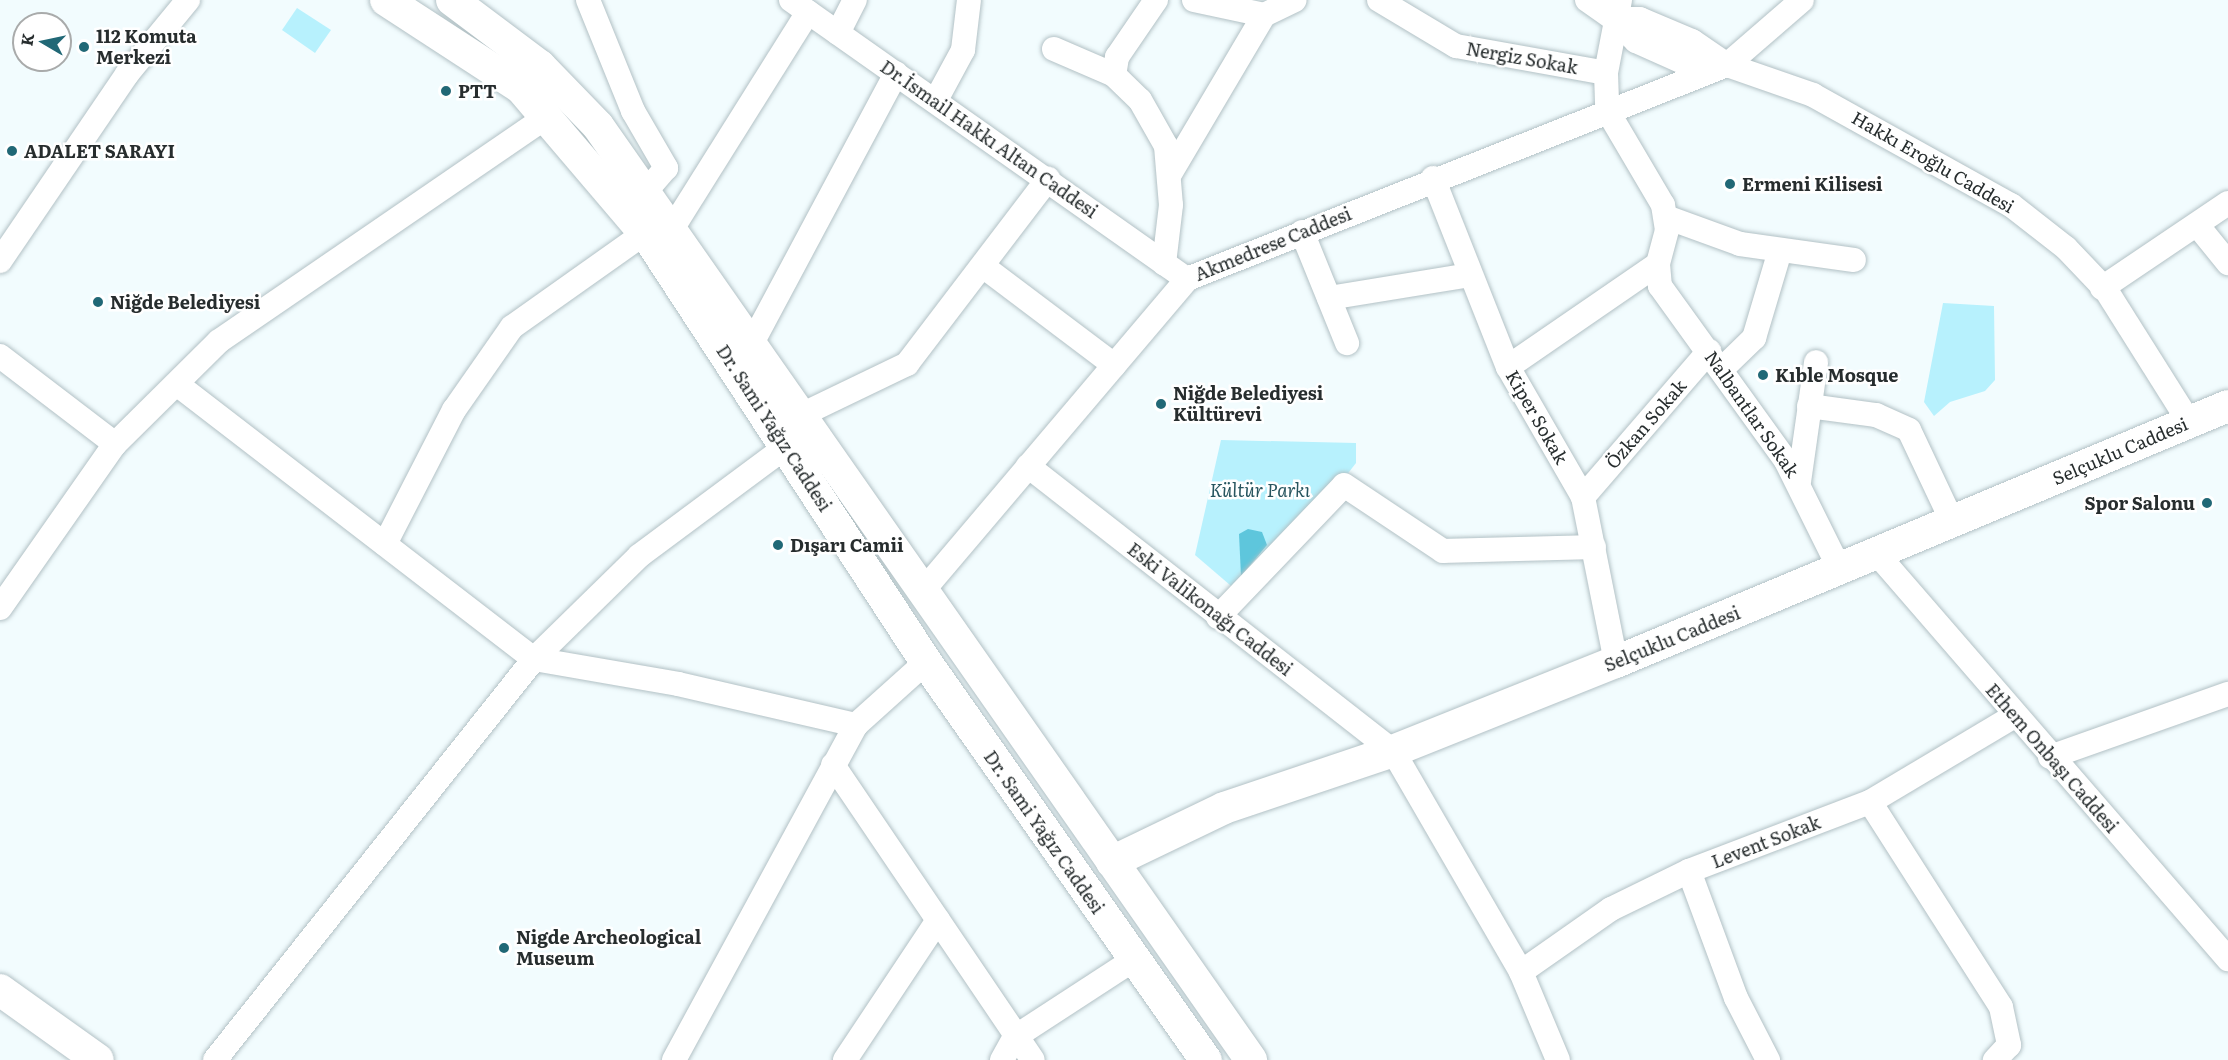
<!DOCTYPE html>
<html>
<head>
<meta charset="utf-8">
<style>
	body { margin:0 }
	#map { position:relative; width:2228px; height:1060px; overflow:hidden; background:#f2fcfe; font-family:Literata,serif }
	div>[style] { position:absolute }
	.green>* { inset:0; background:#b7f1fd }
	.forest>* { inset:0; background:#5ec6dc }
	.roads { filter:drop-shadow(0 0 2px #b2c1c5) drop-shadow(0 0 2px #b2c1c5) }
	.minor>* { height:24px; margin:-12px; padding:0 12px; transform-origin:12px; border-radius:12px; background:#fff }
	.major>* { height:32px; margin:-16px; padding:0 16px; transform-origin:16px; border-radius:16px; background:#fff }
	.dots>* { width:16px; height:16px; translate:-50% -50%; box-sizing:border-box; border:3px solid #fff; border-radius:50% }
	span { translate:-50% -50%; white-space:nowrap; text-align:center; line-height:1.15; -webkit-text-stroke:5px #fff; paint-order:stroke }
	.poi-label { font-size:18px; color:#272d2e; font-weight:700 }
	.left { translate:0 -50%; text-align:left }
	.right { translate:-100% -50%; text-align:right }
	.street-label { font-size:18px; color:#272d2e }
	.park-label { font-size:18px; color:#27555f; font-style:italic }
	.north { position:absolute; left:12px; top:12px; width:60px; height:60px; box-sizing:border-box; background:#fff; border:2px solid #a9abab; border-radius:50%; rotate:279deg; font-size:16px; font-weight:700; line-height:24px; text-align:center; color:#272d2e }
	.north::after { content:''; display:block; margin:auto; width:21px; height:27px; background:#216876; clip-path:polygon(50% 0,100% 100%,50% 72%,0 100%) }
</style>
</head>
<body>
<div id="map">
	<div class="green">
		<div style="clip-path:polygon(297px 8px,331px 30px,315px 53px,282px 30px)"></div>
		<div style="clip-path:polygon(1943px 303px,1994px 306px,1995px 380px,1985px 391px,1950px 402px,1934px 416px,1924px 402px)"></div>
		<div style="clip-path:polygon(1221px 440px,1356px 443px,1356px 463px,1342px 481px,1237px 591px,1195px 555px)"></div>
	</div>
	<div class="forest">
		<div style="clip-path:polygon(1248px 529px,1262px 532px,1267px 545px,1241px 576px,1239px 534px)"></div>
	</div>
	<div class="roads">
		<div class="minor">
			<div style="left:588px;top:0;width:120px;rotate:67.9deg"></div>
			<div style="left:633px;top:111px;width:66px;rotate:59.9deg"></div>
			<div style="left:666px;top:168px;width:32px;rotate:131deg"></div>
			<div style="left:791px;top:0;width:484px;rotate:35.2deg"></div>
			<div style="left:1156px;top:0;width:69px;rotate:124.4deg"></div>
			<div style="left:1117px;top:57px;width:18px;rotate:99deg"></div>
			<div style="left:1114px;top:75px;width:36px;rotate:44deg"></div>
			<div style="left:1140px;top:100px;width:53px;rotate:60.5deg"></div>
			<div style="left:1166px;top:146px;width:59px;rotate:85.2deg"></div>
			<div style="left:1171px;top:205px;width:59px;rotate:96.8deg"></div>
			<div style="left:1194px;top:0;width:72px;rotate:12.1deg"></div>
			<div style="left:1379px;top:0;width:90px;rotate:30.9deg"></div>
			<div style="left:1456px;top:46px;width:152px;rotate:10.2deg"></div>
			<div style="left:1587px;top:0;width:33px;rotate:35deg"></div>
			<div style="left:1620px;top:0;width:74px;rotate:100.9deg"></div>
			<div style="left:1606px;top:73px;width:37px;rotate:88deg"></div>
			<div style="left:1607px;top:110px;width:110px;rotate:59.5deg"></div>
			<div style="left:1663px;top:205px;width:25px;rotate:81deg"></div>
			<div style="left:1667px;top:230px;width:35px;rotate:105deg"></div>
			<div style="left:1658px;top:264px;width:22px;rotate:85deg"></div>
			<div style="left:1660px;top:286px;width:216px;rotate:54.2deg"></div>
			<div style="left:1786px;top:461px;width:122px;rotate:63.6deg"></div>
			<div style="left:838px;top:33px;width:37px;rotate:-63deg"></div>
			<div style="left:1054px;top:49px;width:65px;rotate:23.4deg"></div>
			<div style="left:1727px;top:65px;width:42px;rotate:-145.6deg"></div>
			<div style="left:1692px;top:41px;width:56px;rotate:-157.1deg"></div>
			<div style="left:1640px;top:19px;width:26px;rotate:180deg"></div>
			<div style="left:1614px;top:19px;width:31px;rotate:45deg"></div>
			<div style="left:1636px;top:41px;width:54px;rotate:24.2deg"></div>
			<div style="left:1685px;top:63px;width:42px;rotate:2.7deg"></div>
			<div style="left:1727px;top:65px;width:91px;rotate:19.2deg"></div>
			<div style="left:1813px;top:95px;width:227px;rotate:29.1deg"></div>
			<div style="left:2011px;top:205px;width:70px;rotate:38deg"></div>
			<div style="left:2066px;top:248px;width:58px;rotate:46.4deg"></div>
			<div style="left:2106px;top:290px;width:156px;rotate:57.8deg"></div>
			<div style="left:936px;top:100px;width:57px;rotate:-61.6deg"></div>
			<div style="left:963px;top:50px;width:50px;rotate:-83.2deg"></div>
			<div style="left:1170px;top:174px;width:185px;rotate:-59.4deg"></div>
			<div style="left:1264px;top:15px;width:34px;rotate:-26deg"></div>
			<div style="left:1433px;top:178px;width:203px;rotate:68.4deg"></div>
			<div style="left:1508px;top:367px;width:150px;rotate:60deg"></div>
			<div style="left:1583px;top:497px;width:168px;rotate:78.7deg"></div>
			<div style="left:1666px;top:217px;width:79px;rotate:20deg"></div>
			<div style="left:1740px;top:244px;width:115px;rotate:8deg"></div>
			<div style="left:2198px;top:226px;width:48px;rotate:51deg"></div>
			<div style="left:672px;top:229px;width:256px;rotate:-57.9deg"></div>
			<div style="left:1302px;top:232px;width:120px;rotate:67.9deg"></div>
			<div style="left:0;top:261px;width:226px;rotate:-55.8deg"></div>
			<div style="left:127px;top:74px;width:96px;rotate:-50.5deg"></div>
			<div style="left:984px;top:267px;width:163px;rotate:37deg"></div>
			<div style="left:2102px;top:288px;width:152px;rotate:-34deg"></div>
			<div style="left:1329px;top:298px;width:142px;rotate:-9.3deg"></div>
			<div style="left:751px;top:345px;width:308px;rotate:-61.9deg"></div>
			<div style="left:0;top:356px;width:145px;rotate:37.4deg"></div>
			<div style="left:1508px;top:367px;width:182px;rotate:-34.5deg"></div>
			<div style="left:1722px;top:369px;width:45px;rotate:-44.1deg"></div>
			<div style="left:1754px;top:338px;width:91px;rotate:-73.4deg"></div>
			<div style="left:178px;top:385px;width:449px;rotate:37.6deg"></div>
			<div style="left:534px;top:659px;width:146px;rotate:9.8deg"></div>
			<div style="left:678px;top:684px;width:183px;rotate:13deg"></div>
			<div style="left:1809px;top:406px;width:68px;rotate:7.7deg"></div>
			<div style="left:1876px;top:415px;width:36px;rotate:24deg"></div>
			<div style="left:1909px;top:430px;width:101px;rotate:64.7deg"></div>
			<div style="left:799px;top:416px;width:120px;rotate:-25.7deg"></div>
			<div style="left:907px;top:364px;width:233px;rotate:-52.7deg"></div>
			<div style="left:1028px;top:466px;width:463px;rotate:38deg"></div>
			<div style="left:1393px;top:751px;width:255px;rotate:59.9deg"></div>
			<div style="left:1521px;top:972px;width:95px;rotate:67.2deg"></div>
			<div style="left:1799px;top:482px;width:121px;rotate:-81.9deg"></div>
			<div style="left:1583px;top:497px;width:193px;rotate:-49.2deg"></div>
			<div style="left:385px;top:544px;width:151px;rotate:-62.8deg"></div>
			<div style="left:454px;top:410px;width:101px;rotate:-55.1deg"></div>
			<div style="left:512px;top:327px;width:163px;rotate:-35.3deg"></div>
			<div style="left:1878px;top:555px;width:535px;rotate:49.1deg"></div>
			<div style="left:921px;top:593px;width:412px;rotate:-49.7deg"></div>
			<div style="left:1187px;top:279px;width:581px;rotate:-21.62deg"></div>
			<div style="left:1727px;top:65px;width:99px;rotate:-40.9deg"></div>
			<div style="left:0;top:608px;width:200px;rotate:-55deg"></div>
			<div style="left:115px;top:444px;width:146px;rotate:-44.7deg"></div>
			<div style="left:219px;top:341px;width:400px;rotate:-34.4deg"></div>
			<div style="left:1218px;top:617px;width:182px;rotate:-46.3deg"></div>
			<div style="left:1344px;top:485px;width:119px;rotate:33.7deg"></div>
			<div style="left:1443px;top:551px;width:151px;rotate:-1.5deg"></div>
			<div style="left:2050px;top:757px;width:189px;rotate:-19.5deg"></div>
			<div style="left:833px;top:765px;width:356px;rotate:55.9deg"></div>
			<div style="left:1870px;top:802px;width:243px;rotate:57.4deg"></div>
			<div style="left:2001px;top:1007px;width:39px;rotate:78deg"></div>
			<div style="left:2009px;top:1045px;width:21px;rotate:133deg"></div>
			<div style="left:1689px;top:871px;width:135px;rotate:69.7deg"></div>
			<div style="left:1736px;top:998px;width:70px;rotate:62.7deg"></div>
			<div style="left:1521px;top:972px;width:110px;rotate:-35deg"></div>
			<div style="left:1611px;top:909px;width:87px;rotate:-26deg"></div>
			<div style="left:1689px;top:871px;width:194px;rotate:-20.9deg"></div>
			<div style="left:1870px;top:802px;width:168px;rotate:-30.8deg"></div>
			<div style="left:215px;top:1060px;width:512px;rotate:-51.5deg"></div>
			<div style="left:534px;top:659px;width:147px;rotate:-44.4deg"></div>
			<div style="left:639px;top:556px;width:183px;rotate:-36.6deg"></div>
			<div style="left:674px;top:1060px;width:381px;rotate:-61.5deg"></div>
			<div style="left:856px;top:725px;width:94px;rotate:-42deg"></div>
			<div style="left:845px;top:1060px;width:168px;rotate:-56.4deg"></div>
			<div style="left:1002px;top:1060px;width:26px;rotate:-61deg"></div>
			<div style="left:1015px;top:1037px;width:141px;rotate:-33.1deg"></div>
		</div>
		<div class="major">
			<div style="left:386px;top:0;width:161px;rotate:33.1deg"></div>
			<div style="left:521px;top:88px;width:196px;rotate:49.6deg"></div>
			<div style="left:648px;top:237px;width:508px;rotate:56.81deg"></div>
			<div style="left:926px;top:662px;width:487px;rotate:54.9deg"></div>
			<div style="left:452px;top:0;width:110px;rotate:36.9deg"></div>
			<div style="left:540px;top:66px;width:83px;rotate:46deg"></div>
			<div style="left:598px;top:126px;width:1140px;rotate:55.04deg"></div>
			<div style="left:1112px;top:862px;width:124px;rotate:-25.7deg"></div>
			<div style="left:1224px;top:808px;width:178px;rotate:-18.6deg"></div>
			<div style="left:1393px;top:751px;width:240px;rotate:-21.8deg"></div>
			<div style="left:1616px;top:662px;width:663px;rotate:-22.7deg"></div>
			<div style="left:0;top:990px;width:120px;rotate:35.5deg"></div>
		</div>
	</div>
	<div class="dots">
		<div style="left:84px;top:47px;background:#216876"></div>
		<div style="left:446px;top:91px;background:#216876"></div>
		<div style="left:12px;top:151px;background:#216876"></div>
		<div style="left:1730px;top:184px;background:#216876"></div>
		<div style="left:98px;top:302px;background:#216876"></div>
		<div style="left:1763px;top:375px;background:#216876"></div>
		<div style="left:1161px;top:404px;background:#216876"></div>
		<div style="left:2207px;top:503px;background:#216876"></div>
		<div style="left:778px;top:545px;background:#216876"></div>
		<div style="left:504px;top:948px;background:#216876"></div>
	</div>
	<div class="poi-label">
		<span class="left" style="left:96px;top:47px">112 Komuta<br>Merkezi</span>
		<span class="left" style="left:458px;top:91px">PTT</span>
		<span class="left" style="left:24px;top:151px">ADALET SARAYI</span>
		<span class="left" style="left:1742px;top:184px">Ermeni Kilisesi</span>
		<span class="left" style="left:110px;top:302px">Niğde Belediyesi</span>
		<span class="left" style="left:1775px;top:375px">Kıble Mosque</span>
		<span class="left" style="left:1173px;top:404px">Niğde Belediyesi<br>Kültürevi</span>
		<span class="right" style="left:2195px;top:503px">Spor Salonu</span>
		<span class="left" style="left:790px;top:545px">Dışarı Camii</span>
		<span class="left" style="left:516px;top:948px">Nigde Archeological<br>Museum</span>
	</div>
	<div class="street-label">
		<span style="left:1522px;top:58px;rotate:10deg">Nergiz Sokak</span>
		<span style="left:989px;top:139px;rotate:35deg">Dr.İsmail Hakkı Altan Caddesi</span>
		<span style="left:1933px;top:162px;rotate:30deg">Hakkı Eroğlu Caddesi</span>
		<span style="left:1273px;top:244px;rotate:-22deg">Akmedrese Caddesi</span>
		<span style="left:1752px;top:414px;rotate:55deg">Nalbantlar Sokak</span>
		<span style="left:1537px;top:417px;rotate:60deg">Kiper Sokak</span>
		<span style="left:1646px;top:424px;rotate:-49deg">Özkan Sokak</span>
		<span style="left:774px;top:428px;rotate:57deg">Dr. Sami Yağız Caddesi</span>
		<span style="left:2120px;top:451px;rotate:-23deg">Selçuklu Caddesi</span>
		<span style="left:1210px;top:609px;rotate:38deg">Eski Valikonağı Caddesi</span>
		<span style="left:1672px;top:639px;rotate:-22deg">Selçuklu Caddesi</span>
		<span style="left:2052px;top:758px;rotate:49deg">Ethem Onbaşı Caddesi</span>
		<span style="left:1044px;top:832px;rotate:55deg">Dr. Sami Yağız Caddesi</span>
		<span style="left:1766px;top:842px;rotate:-21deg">Levent Sokak</span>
	</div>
	<div class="park-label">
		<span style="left:1260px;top:490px">Kültür Parkı</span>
	</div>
	<div class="north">K</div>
</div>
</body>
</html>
